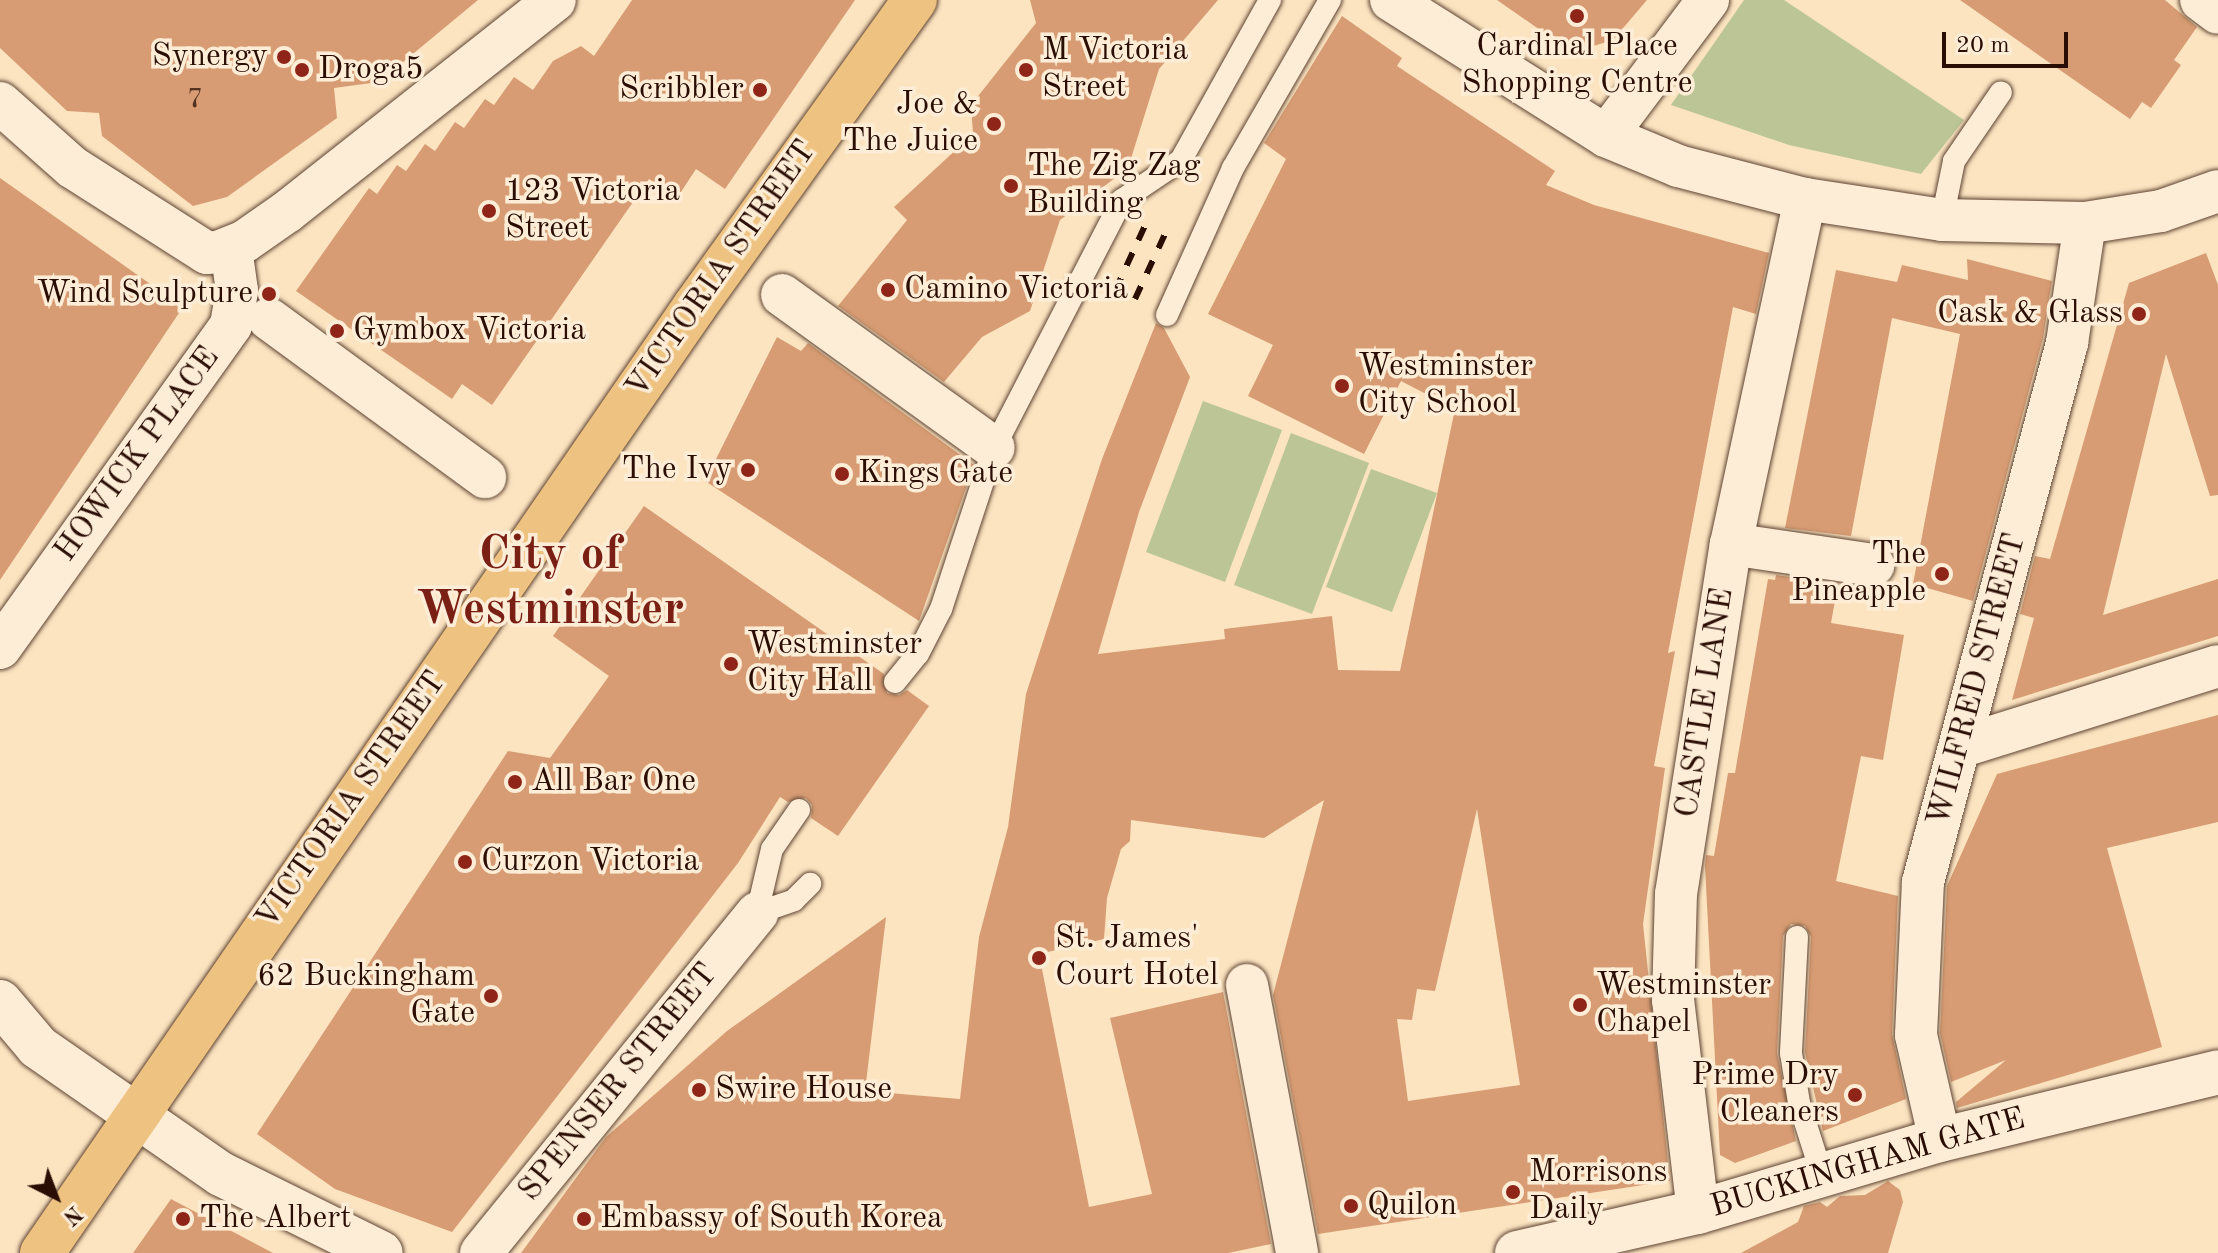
<!DOCTYPE html>
<html>
<head>
<meta charset="utf-8">
<style>
	body { margin:0 }
	#map { position:relative; width:2218px; height:1253px; overflow:hidden; background:#fce4c1; font-family:"Old Standard TT",serif }
	div>[style] { position:absolute }
	.green>* { inset:0; background:#bcc595 }
	.building>* { inset:0; background:#d79c73 }
	.roads { filter:drop-shadow(0 0 2px #5e4332) drop-shadow(0 0 2px #5e4332) }
	.lane>* { height:22px; margin:-11px; padding:0 11px; transform-origin:11px; border-radius:11px; background:#fdedd7 }
	.street>* { height:42px; margin:-21px; padding:0 21px; transform-origin:21px; border-radius:21px; background:#fdedd7 }
	.secondary>* { height:44px; margin:-22px; padding:0 22px; transform-origin:22px; border-radius:22px; background:#fdedd7 }
	.primary>* { height:44px; margin:-22px; padding:0 22px; transform-origin:22px; border-radius:22px; background:#eec280 }
	.rail>* { height:6px; margin-top:-3px; transform-origin:0; background:repeating-linear-gradient(90deg,#2a0d03 0 14px,transparent 0 28px) }
	.dots>* { width:22px; height:22px; translate:-50% -50%; box-sizing:border-box; border:4px solid #fdedd7; border-radius:50% }
	span { translate:-50% -50%; white-space:nowrap; text-align:center; line-height:1.15; -webkit-text-stroke:7px #fdedd7; paint-order:stroke }
	.number-label { font-size:28px; color:#55311f }
	.number-label span { -webkit-text-stroke-width:0 }
	.poi-label { font-size:32px; color:#2a0d03 }
	.left { translate:0 -50%; text-align:left }
	.right { translate:-100% -50%; text-align:right }
	.street-label { font-size:32px; color:#2a0d03 }
	.town-label { font-size:48px; color:#7a1f14; font-weight:700 }
	.north { position:absolute; left:16px; top:1157px; width:80px; height:80px; -webkit-text-stroke:6px #fdedd7; paint-order:stroke; rotate:138deg; font-size:22px; font-weight:700; line-height:32px; text-align:center; color:#2a0d03 }
	.north::after { content:''; display:block; margin:auto; width:28px; height:36px; background:#2a0d03; clip-path:polygon(50% 0,100% 100%,50% 72%,0 100%) }
	.scale { position:absolute; left:1942px; top:32px; width:126px; height:36px; box-sizing:border-box; border:4px solid #2a0d03; border-top:0; padding-left:10px; font-size:24px; line-height:28px; white-space:nowrap; color:#2a0d03; -webkit-text-stroke:6px #fdedd7; paint-order:stroke }
</style>
</head>
<body>
<div id="map">
	<div class="green">
		<div style="clip-path:polygon(1744px 0,1784px 0,1964px 120px,1921px 174px,1789px 145px,1671px 105px)"></div>
		<div style="clip-path:polygon(1203px 401px,1282px 430px,1225px 582px,1146px 552px)"></div>
		<div style="clip-path:polygon(1291px 433px,1369px 463px,1312px 614px,1234px 585px)"></div>
		<div style="clip-path:polygon(1371px 469px,1437px 493px,1392px 612px,1326px 587px)"></div>
	</div>
	<div class="building">
		<div style="clip-path:polygon(0 0,478px 0,379px 82px,334px 88px,337px 118px,227px 197px,193px 206px,102px 136px,99px 113px,67px 111px,0 48px)"></div>
		<div style="clip-path:polygon(632px 0,855px 0,725px 189px,696px 169px,677px 198px,649px 179px,492px 405px,462px 384px,452px 399px,296px 291px,369px 188px,377px 194px,397px 165px,406px 171px,425px 144px,435px 151px,455px 122px,464px 128px,485px 99px,494px 105px,514px 77px,533px 90px,553px 61px,581px 46px,594px 56px)"></div>
		<div style="clip-path:polygon(1030px 0,1218px 0,1159px 69px,1128px 168px,1060px 220px,1030px 311px,982px 337px,944px 382px,838px 306px,907px 220px,894px 207px,973px 134px,971px 105px,1036px 23px)"></div>
		<div style="clip-path:polygon(1497px 0,1647px 0,1613px 40px,1587px 48px,1543px 32px)"></div>
		<div style="clip-path:polygon(1960px 0,2165px 0,2197px 27px,2174px 60px,2181px 65px,2151px 108px,2142px 102px,2130px 119px)"></div>
		<div style="clip-path:polygon(evenodd,1342px 16px,1402px 58px,1397px 66px,1555px 171px,1546px 185px,1594px 205px,1769px 253px,1756px 314px,1733px 307px,1668px 653px,1675px 651px,1654px 766px,1665px 768px,1643px 924px,1670px 1181px,1318px 1234px,1273px 995px,1324px 800px,1264px 838px,1131px 820px,1130px 841px,1121px 849px,1107px 898px,1104px 939px,1039px 954px,1089px 1207px,1152px 1194px,1110px 1018px,1223px 992px,1271px 1244px,1228px 1253px,521px 1253px,606px 1137px,727px 1031px,886px 917px,865px 1091px,960px 1099px,979px 937px,1008px 827px,1026px 694px,1102px 459px,1156px 323px,1164px 328px,1190px 377px,1139px 512px,1098px 654px,1225px 639px,1224px 629px,1332px 616px,1338px 670px,1400px 671px,1455px 409px,1401px 381px,1364px 454px,1248px 396px,1273px 345px,1208px 314px,1286px 159px,1264px 143px,1342px 16px,1477px 809px,1520px 1085px,1408px 1101px,1397px 1019px,1412px 1020px,1417px 989px,1435px 991px,1477px 809px)"></div>
		<div style="clip-path:polygon(0 178px,183px 307px,0 580px)"></div>
		<div style="clip-path:polygon(2206px 253px,2218px 285px,2218px 495px,2210px 496px,2166px 354px,2103px 615px,2218px 579px,2218px 636px,2012px 700px,2034px 618px,2020px 614px,2035px 556px,2050px 559px,2129px 283px)"></div>
		<div style="clip-path:polygon(1967px 259px,2052px 281px,2043px 338px,1973px 601px,1913px 584px,1960px 334px,1892px 318px,1851px 536px,1785px 528px,1836px 270px,1897px 282px,1902px 265px,1968px 280px)"></div>
		<div style="clip-path:polygon(777px 337px,801px 351px,808px 343px,974px 465px,919px 621px,705px 481px)"></div>
		<div style="clip-path:polygon(644px 506px,884px 674px,887px 693px,899px 695px,907px 690px,929px 706px,838px 836px,811px 818px,812px 805px,806px 798px,788px 802px,780px 797px,738px 863px,452px 1232px,335px 1189px,257px 1134px,508px 751px,550px 758px,609px 676px,553px 636px)"></div>
		<div style="clip-path:polygon(1776px 575px,1838px 584px,1831px 623px,1904px 635px,1883px 760px,1861px 756px,1836px 881px,1898px 896px,1892px 1034px,1906px 1099px,1823px 1131px,1805px 1052px,1811px 937px,1805px 926px,1791px 924px,1783px 936px,1777px 1053px,1796px 1141px,1735px 1163px,1720px 1155px,1705px 866px,1706px 855px,1714px 856px,1728px 773px,1735px 773px,1768px 579px,1775px 580px)"></div>
		<div style="clip-path:polygon(2218px 715px,2218px 822px,2107px 848px,2162px 1047px,1957px 1108px,1956px 1102px,2006px 1060px,1951px 1082px,1940px 1033px,1947px 886px,1997px 774px)"></div>
		<div style="clip-path:polygon(1888px 1181px,1900px 1190px,1903px 1202px,1888px 1253px,1741px 1253px,1798px 1222px,1804px 1206px,1820px 1202px,1827px 1207px,1840px 1196px,1865px 1195px)"></div>
		<div style="clip-path:polygon(171px 1199px,273px 1253px,133px 1253px)"></div>
	</div>
	<div class="roads">
		<div class="lane">
			<div style="left:1942px;top:220px;width:60px;rotate:-78.5deg"></div>
			<div style="left:1954px;top:161px;width:83px;rotate:-55.7deg"></div>
			<div style="left:1167px;top:315px;width:161px;rotate:-65.8deg"></div>
			<div style="left:1233px;top:168px;width:194px;rotate:-60deg"></div>
			<div style="left:895px;top:682px;width:36px;rotate:-51deg"></div>
			<div style="left:918px;top:654px;width:51px;rotate:-62.9deg"></div>
			<div style="left:941px;top:609px;width:169px;rotate:-71.8deg"></div>
			<div style="left:994px;top:448px;width:279px;rotate:-62.7deg"></div>
			<div style="left:1122px;top:200px;width:71px;rotate:-34.1deg"></div>
			<div style="left:1181px;top:160px;width:183px;rotate:-60.9deg"></div>
			<div style="left:799px;top:810px;width:47px;rotate:124.7deg"></div>
			<div style="left:772px;top:849px;width:66px;rotate:103.2deg"></div>
			<div style="left:757px;top:913px;width:39px;rotate:-19deg"></div>
			<div style="left:794px;top:900px;width:23px;rotate:-45deg"></div>
			<div style="left:1797px;top:937px;width:116px;rotate:93deg"></div>
			<div style="left:1791px;top:1053px;width:51px;rotate:80.9deg"></div>
			<div style="left:1799px;top:1103px;width:76px;rotate:72.3deg"></div>
		</div>
		<div class="street">
			<div style="left:1391px;top:0;width:254px;rotate:32.3deg"></div>
			<div style="left:1606px;top:136px;width:78px;rotate:22.6deg"></div>
			<div style="left:1678px;top:166px;width:131px;rotate:14.6deg"></div>
			<div style="left:1805px;top:199px;width:139px;rotate:8.7deg"></div>
			<div style="left:1942px;top:220px;width:143px;rotate:1.2deg"></div>
			<div style="left:2085px;top:223px;width:77px;rotate:-9deg"></div>
			<div style="left:2161px;top:211px;width:60px;rotate:-19.3deg"></div>
			<div style="left:2201px;top:0;width:21px;rotate:37deg"></div>
			<div style="left:0;top:103px;width:96px;rotate:41.6deg"></div>
			<div style="left:72px;top:167px;width:160px;rotate:32.5deg"></div>
			<div style="left:207px;top:253px;width:11px;rotate:-5deg"></div>
			<div style="left:218px;top:252px;width:29px;rotate:-22deg"></div>
			<div style="left:245px;top:241px;width:52px;rotate:-34.9deg"></div>
			<div style="left:288px;top:211px;width:340px;rotate:-38.3deg"></div>
			<div style="left:1606px;top:136px;width:170px;rotate:-53.1deg"></div>
			<div style="left:782px;top:295px;width:261px;rotate:35.8deg"></div>
			<div style="left:269px;top:319px;width:268px;rotate:36.2deg"></div>
			<div style="left:1731px;top:544px;width:144px;rotate:8.4deg"></div>
			<div style="left:0;top:648px;width:397px;rotate:-54.4deg"></div>
			<div style="left:231px;top:325px;width:35px;rotate:-80deg"></div>
			<div style="left:237px;top:291px;width:43px;rotate:-97.9deg"></div>
			<div style="left:1963px;top:746px;width:267px;rotate:-17.4deg"></div>
			<div style="left:1247px;top:985px;width:273px;rotate:79.4deg"></div>
			<div style="left:1940px;top:1140px;width:108px;rotate:-102.9deg"></div>
			<div style="left:1916px;top:1035px;width:153px;rotate:-87.4deg"></div>
			<div style="left:1923px;top:882px;width:558px;rotate:-75.04deg"></div>
			<div style="left:2067px;top:343px;width:121px;rotate:-81.5deg"></div>
			<div style="left:1698px;top:1212px;width:213px;rotate:-96.7deg"></div>
			<div style="left:1673px;top:1000px;width:106px;rotate:-88.4deg"></div>
			<div style="left:1676px;top:894px;width:354px;rotate:-81.1deg"></div>
			<div style="left:1731px;top:544px;width:353px;rotate:-77.9deg"></div>
			<div style="left:481px;top:1253px;width:438px;rotate:-50.9deg"></div>
		</div>
		<div class="secondary">
			<div style="left:0;top:1002px;width:59px;rotate:49.8deg"></div>
			<div style="left:38px;top:1047px;width:223px;rotate:34.8deg"></div>
			<div style="left:221px;top:1174px;width:178px;rotate:26.3deg"></div>
			<div style="left:1517px;top:1253px;width:186px;rotate:-12.8deg"></div>
			<div style="left:1698px;top:1212px;width:252px;rotate:-16.6deg"></div>
			<div style="left:1940px;top:1140px;width:286px;rotate:-13.7deg"></div>
		</div>
		<div class="primary">
			<div style="left:42px;top:1253px;width:1150px;rotate:-55.41deg"></div>
			<div style="left:695px;top:306px;width:377px;rotate:-54.3deg"></div>
		</div>
	</div>
	<div class="rail">
		<div style="left:1115px;top:291px;width:79px;rotate:-65.4deg"></div>
		<div style="left:1135px;top:299px;width:74px;rotate:-65.2deg"></div>
	</div>
	<div class="dots">
		<div style="left:1577px;top:16px;background:#8f2418"></div>
		<div style="left:284px;top:57px;background:#8f2418"></div>
		<div style="left:302px;top:70px;background:#8f2418"></div>
		<div style="left:1026px;top:70px;background:#8f2418"></div>
		<div style="left:760px;top:90px;background:#8f2418"></div>
		<div style="left:994px;top:124px;background:#8f2418"></div>
		<div style="left:1011px;top:186px;background:#8f2418"></div>
		<div style="left:489px;top:211px;background:#8f2418"></div>
		<div style="left:888px;top:290px;background:#8f2418"></div>
		<div style="left:269px;top:294px;background:#8f2418"></div>
		<div style="left:2139px;top:314px;background:#8f2418"></div>
		<div style="left:337px;top:331px;background:#8f2418"></div>
		<div style="left:1342px;top:386px;background:#8f2418"></div>
		<div style="left:748px;top:470px;background:#8f2418"></div>
		<div style="left:842px;top:474px;background:#8f2418"></div>
		<div style="left:1942px;top:574px;background:#8f2418"></div>
		<div style="left:731px;top:664px;background:#8f2418"></div>
		<div style="left:515px;top:782px;background:#8f2418"></div>
		<div style="left:465px;top:862px;background:#8f2418"></div>
		<div style="left:1039px;top:958px;background:#8f2418"></div>
		<div style="left:491px;top:996px;background:#8f2418"></div>
		<div style="left:1580px;top:1005px;background:#8f2418"></div>
		<div style="left:699px;top:1090px;background:#8f2418"></div>
		<div style="left:1855px;top:1095px;background:#8f2418"></div>
		<div style="left:1513px;top:1192px;background:#8f2418"></div>
		<div style="left:1351px;top:1206px;background:#8f2418"></div>
		<div style="left:183px;top:1219px;background:#8f2418"></div>
		<div style="left:584px;top:1219px;background:#8f2418"></div>
	</div>
	<div class="number-label">
		<span style="left:195px;top:100px">7</span>
	</div>
	<div class="poi-label">
		<span style="left:1577px;top:66px">Cardinal Place<br>Shopping Centre</span>
		<span class="left" style="left:1042px;top:70px">M Victoria<br>Street</span>
		<span class="right" style="left:268px;top:57px">Synergy</span>
		<span class="left" style="left:318px;top:70px">Droga5</span>
		<span class="right" style="left:744px;top:90px">Scribbler</span>
		<span class="right" style="left:978px;top:124px">Joe &amp;<br>The Juice</span>
		<span class="left" style="left:1027px;top:186px">The Zig Zag<br>Building</span>
		<span class="left" style="left:505px;top:211px">123 Victoria<br>Street</span>
		<span class="left" style="left:904px;top:290px">Camino Victoria</span>
		<span class="right" style="left:253px;top:294px">Wind Sculpture</span>
		<span class="right" style="left:2123px;top:314px">Cask &amp; Glass</span>
		<span class="left" style="left:353px;top:331px">Gymbox Victoria</span>
		<span class="left" style="left:1358px;top:386px">Westminster<br>City School</span>
		<span class="right" style="left:732px;top:470px">The Ivy</span>
		<span class="left" style="left:858px;top:474px">Kings Gate</span>
		<span class="right" style="left:1926px;top:574px">The<br>Pineapple</span>
		<span class="left" style="left:747px;top:664px">Westminster<br>City Hall</span>
		<span class="left" style="left:531px;top:782px">All Bar One</span>
		<span class="left" style="left:481px;top:862px">Curzon Victoria</span>
		<span class="left" style="left:1055px;top:958px">St. James'<br>Court Hotel</span>
		<span class="right" style="left:475px;top:996px">62 Buckingham<br>Gate</span>
		<span class="left" style="left:1596px;top:1005px">Westminster<br>Chapel</span>
		<span class="right" style="left:1839px;top:1095px">Prime Dry<br>Cleaners</span>
		<span class="left" style="left:715px;top:1090px">Swire House</span>
		<span class="left" style="left:1529px;top:1192px">Morrisons<br>Daily</span>
		<span class="left" style="left:1367px;top:1206px">Quilon</span>
		<span class="left" style="left:199px;top:1219px">The Albert</span>
		<span class="left" style="left:600px;top:1219px">Embassy of South Korea</span>
	</div>
	<div class="street-label">
		<span style="left:722px;top:270px;rotate:-55deg">VICTORIA STREET</span>
		<span style="left:138px;top:455px;rotate:-54deg">HOWICK PLACE</span>
		<span style="left:1978px;top:680px;rotate:-75deg">WILFRED STREET</span>
		<span style="left:1706px;top:703px;rotate:-81deg">CASTLE LANE</span>
		<span style="left:352px;top:801px;rotate:-55deg">VICTORIA STREET</span>
		<span style="left:619px;top:1083px;rotate:-51deg">SPENSER STREET</span>
		<span style="left:1868px;top:1164px;rotate:-16deg">BUCKINGHAM GATE</span>
	</div>
	<div class="town-label">
		<span style="left:550px;top:583px">City of<br>Westminster</span>
	</div>
	<div class="north">N</div>
	<div class="scale">20 m</div>
</div>
</body>
</html>
